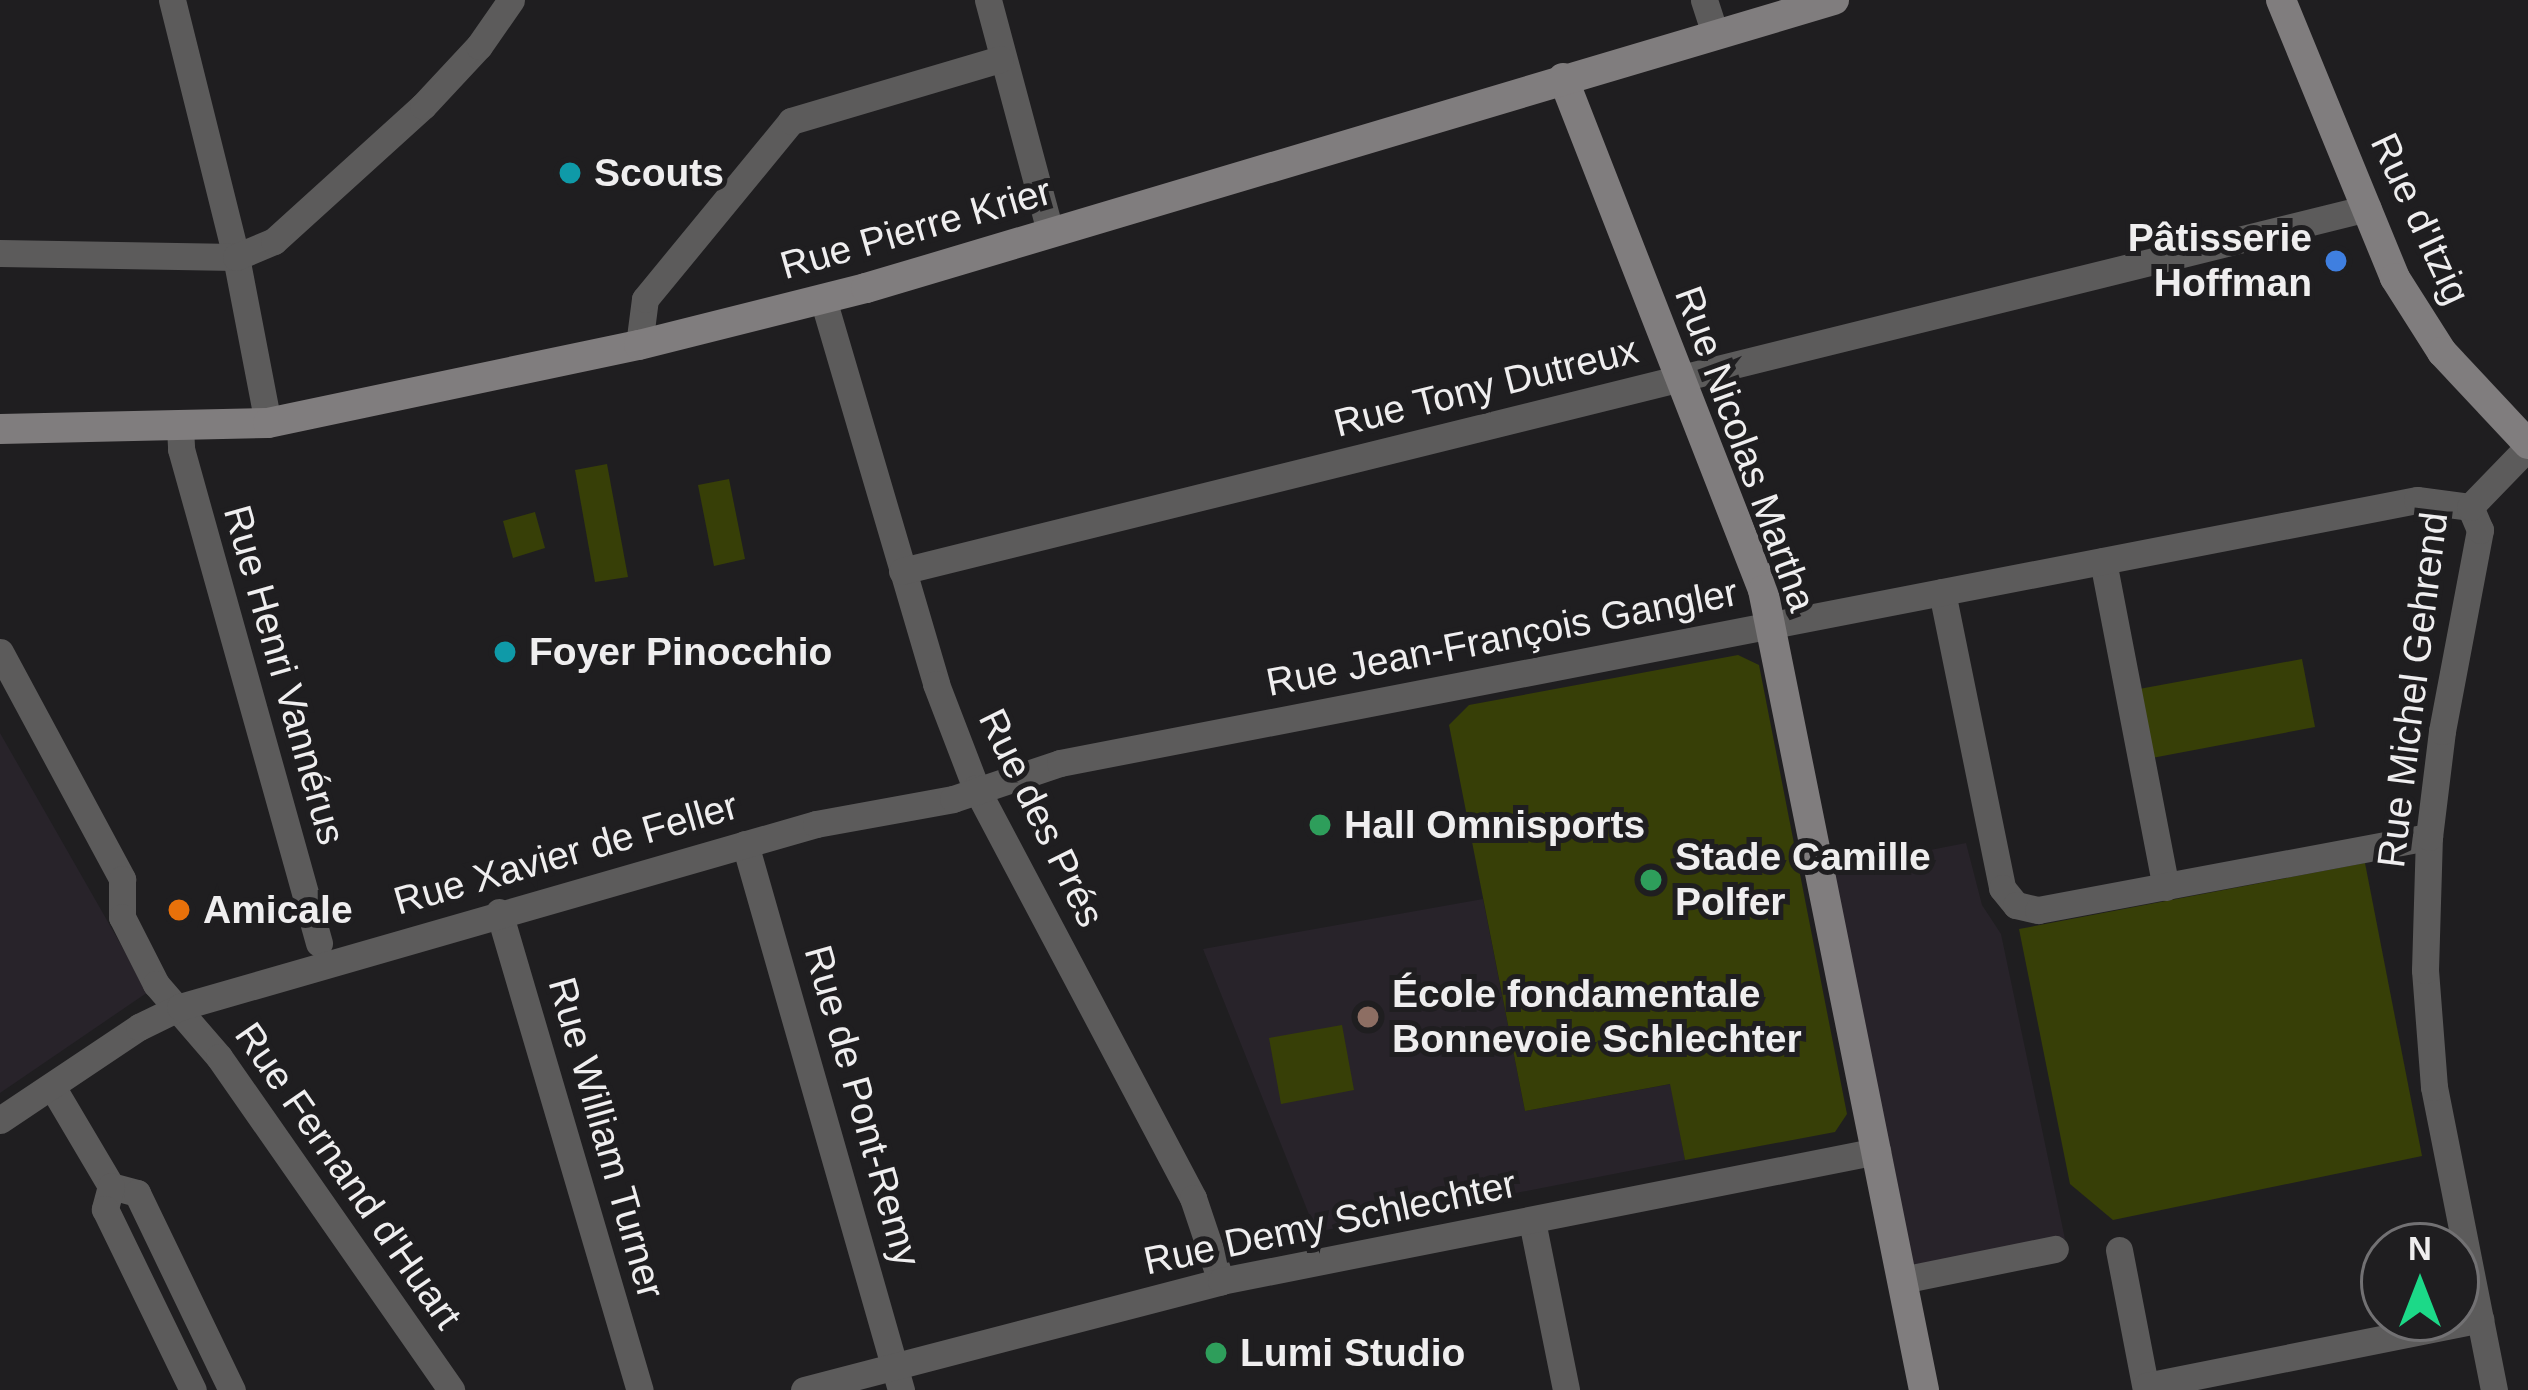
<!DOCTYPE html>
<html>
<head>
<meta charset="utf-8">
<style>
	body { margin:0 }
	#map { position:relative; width:2528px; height:1390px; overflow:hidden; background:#1f1e20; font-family:Arial,sans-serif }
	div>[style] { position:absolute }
	.built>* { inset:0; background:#28232a }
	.green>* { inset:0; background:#373f07 }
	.street>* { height:27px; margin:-13.5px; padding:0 13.5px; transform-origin:13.5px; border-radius:13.5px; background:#5c5b5b }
	.secondary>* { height:30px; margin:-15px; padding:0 15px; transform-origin:15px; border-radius:15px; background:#807d7e }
	.dots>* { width:33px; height:33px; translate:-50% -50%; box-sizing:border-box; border:6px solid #1f1e20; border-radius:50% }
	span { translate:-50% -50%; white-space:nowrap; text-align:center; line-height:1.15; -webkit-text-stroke:10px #1f1e20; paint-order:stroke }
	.poi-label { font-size:39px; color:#efeeef; font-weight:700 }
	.left { translate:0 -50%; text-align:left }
	.right { translate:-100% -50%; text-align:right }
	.street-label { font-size:39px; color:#efeeef }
	.north { position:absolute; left:2360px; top:1222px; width:120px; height:120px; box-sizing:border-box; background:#1f1e20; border:3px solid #727173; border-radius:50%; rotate:0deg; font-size:33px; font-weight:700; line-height:48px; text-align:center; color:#efeeef }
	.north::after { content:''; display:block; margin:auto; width:42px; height:54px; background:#1cd988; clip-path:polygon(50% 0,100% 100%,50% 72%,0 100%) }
</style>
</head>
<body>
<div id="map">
	<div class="built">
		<div style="clip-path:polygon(0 733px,148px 992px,0 1093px)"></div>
		<div style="clip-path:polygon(1966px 843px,1982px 905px,2001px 934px,2065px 1239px,1916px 1268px,1905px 1256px,1828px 870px)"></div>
		<div style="clip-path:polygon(1483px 899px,1525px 1111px,1671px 1084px,1685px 1160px,1316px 1232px,1203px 949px)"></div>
	</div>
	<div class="green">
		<div style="clip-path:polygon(607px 464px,628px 577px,595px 582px,575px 470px)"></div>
		<div style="clip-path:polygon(729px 479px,745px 559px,714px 566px,698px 485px)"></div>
		<div style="clip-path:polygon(535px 512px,545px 548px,513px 558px,503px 521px)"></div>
		<div style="clip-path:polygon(1738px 655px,1759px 665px,1847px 1114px,1835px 1132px,1685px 1160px,1670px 1084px,1525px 1111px,1449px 725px,1469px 705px)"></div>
		<div style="clip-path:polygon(2302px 659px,2315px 727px,2152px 758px,2139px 689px)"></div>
		<div style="clip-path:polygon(2365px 863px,2422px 1156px,2113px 1220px,2070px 1184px,2019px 929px)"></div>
		<div style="clip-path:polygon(1342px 1025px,1354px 1090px,1281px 1104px,1269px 1038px)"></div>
	</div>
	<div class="street">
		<div style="left:172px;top:0;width:265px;rotate:76deg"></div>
		<div style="left:236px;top:257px;width:169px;rotate:79.1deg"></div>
		<div style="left:988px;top:0;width:240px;rotate:75deg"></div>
		<div style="left:1704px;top:0;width:36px;rotate:72deg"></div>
		<div style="left:0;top:253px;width:236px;rotate:1deg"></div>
		<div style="left:236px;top:257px;width:41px;rotate:-22.8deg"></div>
		<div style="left:274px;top:241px;width:201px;rotate:-42.2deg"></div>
		<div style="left:423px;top:106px;width:82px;rotate:-47deg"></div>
		<div style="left:479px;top:46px;width:56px;rotate:-55.2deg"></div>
		<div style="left:823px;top:299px;width:401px;rotate:73.6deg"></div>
		<div style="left:936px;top:684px;width:111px;rotate:69deg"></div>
		<div style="left:976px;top:788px;width:464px;rotate:62.1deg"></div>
		<div style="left:1193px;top:1198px;width:88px;rotate:71.4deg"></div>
		<div style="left:639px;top:345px;width:46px;rotate:-82.6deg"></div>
		<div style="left:645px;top:299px;width:230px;rotate:-50.6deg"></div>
		<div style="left:791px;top:121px;width:218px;rotate:-16.5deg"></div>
		<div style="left:180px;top:427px;width:22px;rotate:87deg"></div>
		<div style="left:181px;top:449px;width:513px;rotate:74.39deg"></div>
		<div style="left:2103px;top:561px;width:332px;rotate:79.1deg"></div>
		<div style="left:902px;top:571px;width:1510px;rotate:-13.91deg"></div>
		<div style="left:1942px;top:592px;width:302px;rotate:78.5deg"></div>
		<div style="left:2002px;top:888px;width:22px;rotate:51deg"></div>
		<div style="left:2016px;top:905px;width:23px;rotate:13deg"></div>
		<div style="left:2038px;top:910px;width:398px;rotate:-10.6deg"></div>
		<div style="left:0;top:652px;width:258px;rotate:61.7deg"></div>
		<div style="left:122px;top:879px;width:38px;rotate:90deg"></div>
		<div style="left:122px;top:917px;width:75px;rotate:63.1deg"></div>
		<div style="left:156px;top:984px;width:96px;rotate:49.2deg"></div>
		<div style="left:219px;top:1057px;width:406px;rotate:55.1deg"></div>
		<div style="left:745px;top:844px;width:568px;rotate:74.05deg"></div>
		<div style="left:499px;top:912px;width:498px;rotate:73.6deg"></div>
		<div style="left:53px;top:1088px;width:114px;rotate:59.4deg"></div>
		<div style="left:111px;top:1186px;width:27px;rotate:15deg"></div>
		<div style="left:137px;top:1193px;width:219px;rotate:64.3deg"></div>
		<div style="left:0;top:1120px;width:167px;rotate:-33.8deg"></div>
		<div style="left:139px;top:1027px;width:46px;rotate:-26deg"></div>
		<div style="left:180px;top:1007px;width:662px;rotate:-16.05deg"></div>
		<div style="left:816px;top:824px;width:139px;rotate:-10.3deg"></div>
		<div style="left:953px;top:799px;width:113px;rotate:-18.6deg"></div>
		<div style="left:1060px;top:763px;width:1382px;rotate:-10.97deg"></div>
		<div style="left:2417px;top:500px;width:53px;rotate:7.5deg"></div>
		<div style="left:111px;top:1186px;width:24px;rotate:105deg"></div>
		<div style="left:105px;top:1209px;width:201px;rotate:64.1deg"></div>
		<div style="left:1532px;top:1221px;width:172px;rotate:78.6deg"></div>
		<div style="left:2119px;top:1250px;width:143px;rotate:79.1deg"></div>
		<div style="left:1902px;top:1280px;width:156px;rotate:-11.5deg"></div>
		<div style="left:2146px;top:1386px;width:341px;rotate:-11.3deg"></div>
		<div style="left:804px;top:1390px;width:431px;rotate:-14.6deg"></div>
		<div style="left:1221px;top:1281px;width:669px;rotate:-11.21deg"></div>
		<div style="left:2494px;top:1390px;width:309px;rotate:-101.2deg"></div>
		<div style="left:2434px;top:1087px;width:117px;rotate:-94.4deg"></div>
		<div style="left:2425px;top:970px;width:133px;rotate:-88.3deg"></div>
		<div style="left:2429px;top:837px;width:107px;rotate:-83deg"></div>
		<div style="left:2442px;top:731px;width:205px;rotate:-79.3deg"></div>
		<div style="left:2480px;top:530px;width:25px;rotate:-113deg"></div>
		<div style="left:2470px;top:507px;width:83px;rotate:-46deg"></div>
	</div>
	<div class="secondary">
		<div style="left:2281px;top:0;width:300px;rotate:67.7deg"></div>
		<div style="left:2395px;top:278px;width:88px;rotate:57.6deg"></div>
		<div style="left:2442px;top:352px;width:126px;rotate:46.9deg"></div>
		<div style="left:1563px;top:78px;width:550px;rotate:68.66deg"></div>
		<div style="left:1763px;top:590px;width:816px;rotate:78.62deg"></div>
		<div style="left:0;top:429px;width:268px;rotate:-1.3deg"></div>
		<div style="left:268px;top:423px;width:379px;rotate:-11.9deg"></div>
		<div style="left:639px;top:345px;width:234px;rotate:-14.1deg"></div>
		<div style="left:866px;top:288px;width:1010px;rotate:-16.57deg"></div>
	</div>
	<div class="dots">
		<div style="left:570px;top:173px;background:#0f9aa8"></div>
		<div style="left:2336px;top:261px;background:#3f7fe0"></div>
		<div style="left:505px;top:652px;background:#0f9aa8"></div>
		<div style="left:1320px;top:825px;background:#2e9e5b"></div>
		<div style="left:1651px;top:880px;background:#2e9e5b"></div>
		<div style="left:179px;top:910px;background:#e8710a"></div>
		<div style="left:1368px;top:1017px;background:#8d6e63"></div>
		<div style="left:1216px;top:1353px;background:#2e9e5b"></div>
	</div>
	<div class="poi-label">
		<span class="left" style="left:594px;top:173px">Scouts</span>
		<span class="right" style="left:2312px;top:261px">Pâtisserie<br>Hoffman</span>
		<span class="left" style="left:529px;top:652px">Foyer Pinocchio</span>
		<span class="left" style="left:1344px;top:825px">Hall Omnisports</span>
		<span class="left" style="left:1675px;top:880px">Stade Camille<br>Polfer</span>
		<span class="left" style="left:203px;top:910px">Amicale</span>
		<span class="left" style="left:1392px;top:1017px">École fondamentale<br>Bonnevoie Schlechter</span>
		<span class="left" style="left:1240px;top:1353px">Lumi Studio</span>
	</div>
	<div class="street-label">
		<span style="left:2420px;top:219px;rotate:65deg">Rue d'Itzig</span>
		<span style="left:916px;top:229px;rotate:-16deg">Rue Pierre Krier</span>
		<span style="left:1486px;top:387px;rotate:-14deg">Rue Tony Dutreux</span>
		<span style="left:1745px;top:449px;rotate:70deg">Rue Nicolas Martha</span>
		<span style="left:1502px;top:638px;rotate:-11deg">Rue Jean-François Gangler</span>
		<span style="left:284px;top:675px;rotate:74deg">Rue Henri Vannérus</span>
		<span style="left:2413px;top:690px;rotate:-83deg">Rue Michel Gehrend</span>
		<span style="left:1041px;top:818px;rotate:64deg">Rue des Prés</span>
		<span style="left:566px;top:854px;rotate:-16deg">Rue Xavier de Feller</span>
		<span style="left:862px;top:1106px;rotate:74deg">Rue de Pont-Remy</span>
		<span style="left:606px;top:1138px;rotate:74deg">Rue William Turner</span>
		<span style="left:348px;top:1176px;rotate:55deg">Rue Fernand d'Huart</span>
		<span style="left:1330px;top:1223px;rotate:-12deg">Rue Demy Schlechter</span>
	</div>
	<div class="north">N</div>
</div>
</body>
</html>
